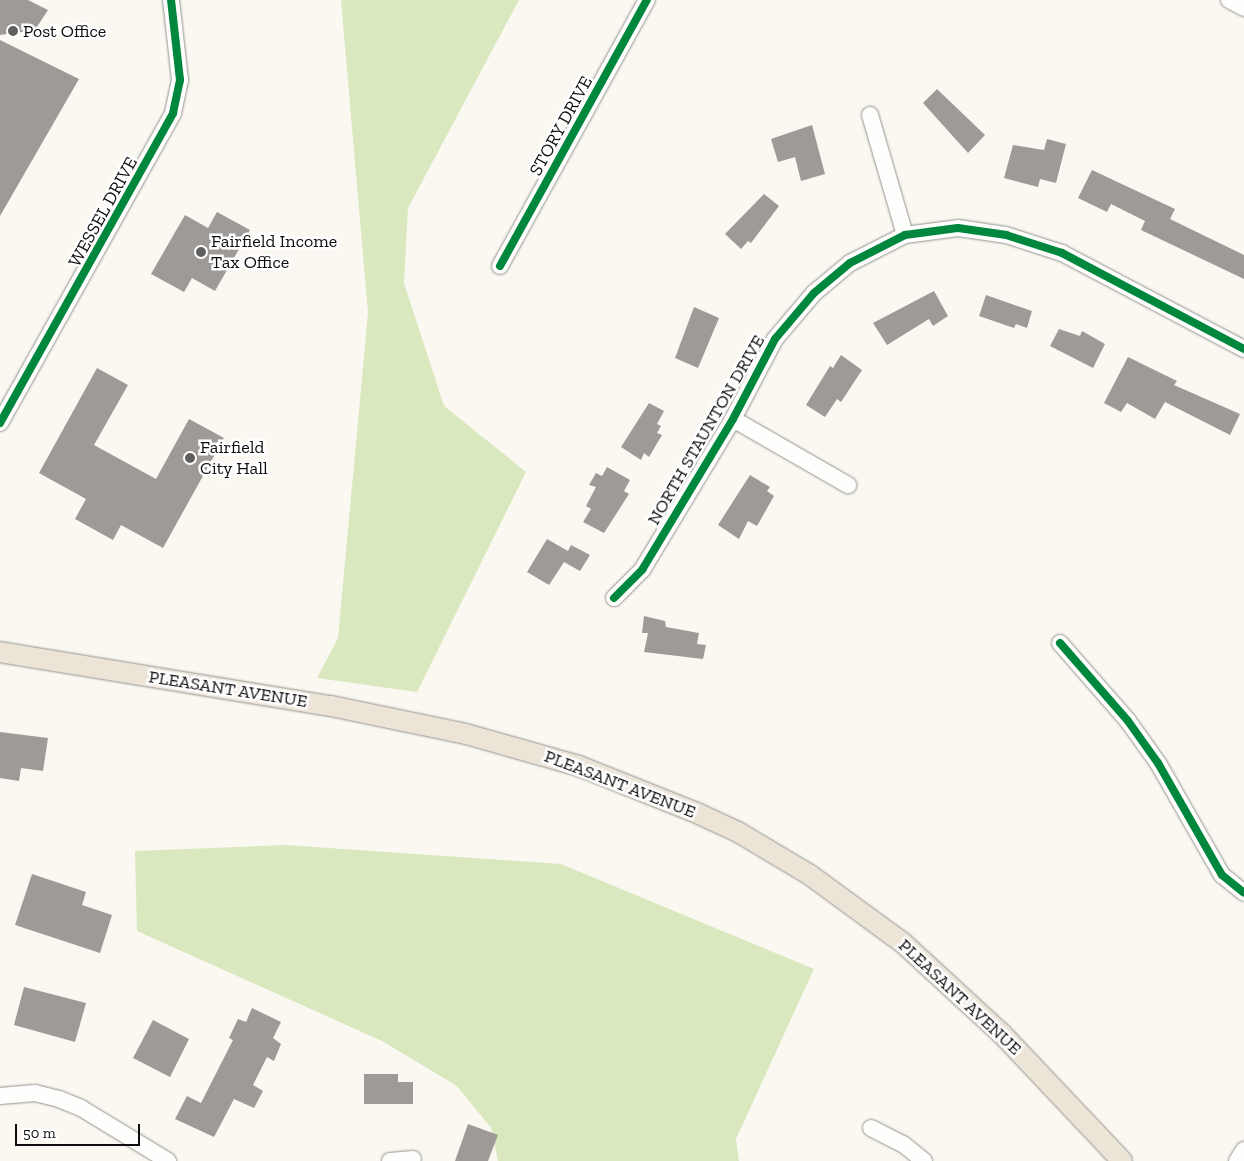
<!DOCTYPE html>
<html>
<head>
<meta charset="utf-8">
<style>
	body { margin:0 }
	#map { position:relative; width:1244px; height:1161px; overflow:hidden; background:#fbf8f1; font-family:"Zilla Slab",serif }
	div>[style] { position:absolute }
	.forest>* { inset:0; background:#d9e8be }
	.building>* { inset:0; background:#9e9a97 }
	.roads { filter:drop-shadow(0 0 1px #949390) drop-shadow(0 0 1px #949390) }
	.minor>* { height:16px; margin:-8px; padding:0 8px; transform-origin:8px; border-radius:8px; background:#fefefd }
	.major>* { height:20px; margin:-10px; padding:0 10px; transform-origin:10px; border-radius:10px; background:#ede4d8 }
	.cycleway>* { height:8px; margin:-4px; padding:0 4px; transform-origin:4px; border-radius:4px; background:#00873e }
	.dots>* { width:14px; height:14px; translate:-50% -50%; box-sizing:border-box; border:2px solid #fff; border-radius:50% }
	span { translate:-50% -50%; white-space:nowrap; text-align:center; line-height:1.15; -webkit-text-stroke:5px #fff; paint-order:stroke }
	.poi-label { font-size:18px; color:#0d0d0d }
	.left { translate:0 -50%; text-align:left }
	.street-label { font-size:18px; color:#0d0d0d }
	.scale { position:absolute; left:15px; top:1124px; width:125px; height:22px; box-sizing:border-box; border:2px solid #0d0d0d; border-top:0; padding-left:6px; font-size:15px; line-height:18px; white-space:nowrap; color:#0d0d0d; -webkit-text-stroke:4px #fff; paint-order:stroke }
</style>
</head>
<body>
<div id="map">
	<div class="forest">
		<div style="clip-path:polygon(341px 0,519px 0,408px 208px,404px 283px,444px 406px,526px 472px,417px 692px,317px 678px,338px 638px,368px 313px)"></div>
		<div style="clip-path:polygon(285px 845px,561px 864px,814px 969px,736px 1139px,739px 1161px,498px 1161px,491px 1128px,457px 1086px,382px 1041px,137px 931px,135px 851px)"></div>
	</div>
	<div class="building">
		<div style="clip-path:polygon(0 0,28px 0,48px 10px,35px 30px,0 35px)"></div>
		<div style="clip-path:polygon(0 40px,79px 79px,0 216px)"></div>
		<div style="clip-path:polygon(937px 89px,985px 135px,968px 153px,923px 103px)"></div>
		<div style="clip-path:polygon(812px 125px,825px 174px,801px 181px,795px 157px,778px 162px,771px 139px)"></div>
		<div style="clip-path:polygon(1047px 139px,1066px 144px,1056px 183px,1040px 179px,1038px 187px,1004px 178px,1013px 145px,1044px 150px)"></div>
		<div style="clip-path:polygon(1092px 170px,1175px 209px,1170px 219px,1244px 255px,1244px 279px,1141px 230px,1145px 221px,1111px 204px,1107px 212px,1078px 198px)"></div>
		<div style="clip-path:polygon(764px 194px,779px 206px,751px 243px,748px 241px,741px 249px,725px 234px)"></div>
		<div style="clip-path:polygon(217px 212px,250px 230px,215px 291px,192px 278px,184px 292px,151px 274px,185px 215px,208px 228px)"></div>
		<div style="clip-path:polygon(934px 291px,948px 316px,933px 326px,929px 319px,887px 345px,873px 323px)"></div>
		<div style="clip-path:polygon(986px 295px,1032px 311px,1027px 328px,1016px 324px,1014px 328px,979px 316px)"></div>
		<div style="clip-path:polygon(694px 307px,719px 318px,698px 368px,675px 358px)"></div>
		<div style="clip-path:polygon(1059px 329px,1080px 336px,1082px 331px,1105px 344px,1093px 368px,1050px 346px)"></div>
		<div style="clip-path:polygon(841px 355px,862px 370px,841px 402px,837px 399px,825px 417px,806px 405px,830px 366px,833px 368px)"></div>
		<div style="clip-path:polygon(1128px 357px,1177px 381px,1174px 385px,1240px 414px,1230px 435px,1165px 402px,1155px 419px,1127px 403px,1121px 412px,1104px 403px)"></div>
		<div style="clip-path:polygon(97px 368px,128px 385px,94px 445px,156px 479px,189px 419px,224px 438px,163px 548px,121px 525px,113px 540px,75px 519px,86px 499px,39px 473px)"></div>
		<div style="clip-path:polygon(649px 403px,664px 411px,657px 424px,661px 426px,657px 433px,662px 435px,649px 457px,644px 453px,641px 460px,621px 447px)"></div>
		<div style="clip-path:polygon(607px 467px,630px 480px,624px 491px,629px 494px,604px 533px,583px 522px,591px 509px,586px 506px,596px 487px,589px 485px,596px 473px,602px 476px)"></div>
		<div style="clip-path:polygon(750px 475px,770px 487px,767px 491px,774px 496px,757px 526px,748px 521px,739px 539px,718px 525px)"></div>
		<div style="clip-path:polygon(547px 539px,568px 551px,571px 545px,590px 555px,580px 571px,564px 562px,549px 585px,527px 572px)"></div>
		<div style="clip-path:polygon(644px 616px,665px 621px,666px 627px,699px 633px,697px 644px,706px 645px,703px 659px,644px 652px,648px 633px,642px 633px)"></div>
		<div style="clip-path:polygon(0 732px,48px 738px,43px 771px,21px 768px,19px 781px,0 778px)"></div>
		<div style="clip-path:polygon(32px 874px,86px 892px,82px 905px,112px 915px,100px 953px,15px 925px)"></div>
		<div style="clip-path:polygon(24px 987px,86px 1003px,75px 1042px,14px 1025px)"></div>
		<div style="clip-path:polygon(252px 1008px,281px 1022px,273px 1038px,281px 1044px,274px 1061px,267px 1057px,253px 1085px,263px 1091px,254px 1108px,234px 1099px,214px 1137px,175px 1119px,187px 1096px,201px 1103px,233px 1040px,229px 1038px,238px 1019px,246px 1022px)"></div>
		<div style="clip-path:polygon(153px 1020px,189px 1039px,170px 1077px,133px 1058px)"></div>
		<div style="clip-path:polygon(364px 1074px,398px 1074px,398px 1082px,413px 1082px,413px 1104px,364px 1104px)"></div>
		<div style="clip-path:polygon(468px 1124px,498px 1135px,488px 1161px,455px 1161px)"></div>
	</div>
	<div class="roads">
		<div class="minor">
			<div style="left:1229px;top:0;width:17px;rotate:28deg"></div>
			<div style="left:870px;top:115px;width:125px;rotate:73.7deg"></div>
			<div style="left:500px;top:266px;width:304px;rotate:-61.1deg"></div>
			<div style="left:733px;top:419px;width:133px;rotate:29.9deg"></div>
			<div style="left:0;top:423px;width:355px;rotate:-60.8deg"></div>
			<div style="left:173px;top:113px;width:34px;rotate:-78deg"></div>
			<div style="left:180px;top:80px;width:81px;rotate:-96.4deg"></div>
			<div style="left:614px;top:598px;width:40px;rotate:-45deg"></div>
			<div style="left:642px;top:570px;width:176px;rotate:-58.9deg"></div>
			<div style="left:733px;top:419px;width:90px;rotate:-62.3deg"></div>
			<div style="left:775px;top:339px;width:60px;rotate:-49.7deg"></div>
			<div style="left:814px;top:293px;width:47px;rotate:-39.8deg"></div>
			<div style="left:850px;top:263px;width:62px;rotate:-27deg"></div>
			<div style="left:905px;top:235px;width:53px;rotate:-7.5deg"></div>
			<div style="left:958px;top:228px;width:49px;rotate:8.3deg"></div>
			<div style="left:1006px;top:235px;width:59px;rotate:17.8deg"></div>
			<div style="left:1062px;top:253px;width:206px;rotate:27.8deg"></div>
			<div style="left:1060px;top:643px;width:103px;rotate:48.9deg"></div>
			<div style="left:1128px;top:721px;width:52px;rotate:54.5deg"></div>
			<div style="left:1158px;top:763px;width:129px;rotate:60.3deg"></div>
			<div style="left:1222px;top:875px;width:28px;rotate:39deg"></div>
			<div style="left:0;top:1096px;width:35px;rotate:-5deg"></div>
			<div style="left:35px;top:1093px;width:25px;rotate:14deg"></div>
			<div style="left:59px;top:1099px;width:24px;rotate:22deg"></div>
			<div style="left:81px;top:1108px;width:102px;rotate:31.3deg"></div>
			<div style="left:871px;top:1128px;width:36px;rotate:27deg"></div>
			<div style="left:903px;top:1144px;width:27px;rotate:39deg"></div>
			<div style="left:390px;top:1161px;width:23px;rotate:-5deg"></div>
			<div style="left:1237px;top:1161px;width:13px;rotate:-58deg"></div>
		</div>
		<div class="major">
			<div style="left:0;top:652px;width:335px;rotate:9.3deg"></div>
			<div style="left:331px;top:706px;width:138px;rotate:11.7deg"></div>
			<div style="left:466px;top:734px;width:117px;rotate:15.8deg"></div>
			<div style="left:579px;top:766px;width:127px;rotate:21.7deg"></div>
			<div style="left:697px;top:813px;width:45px;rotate:24.9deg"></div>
			<div style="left:738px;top:832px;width:84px;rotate:30.8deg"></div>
			<div style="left:810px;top:875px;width:115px;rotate:36.2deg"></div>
			<div style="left:903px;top:943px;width:133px;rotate:42.6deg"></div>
			<div style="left:1001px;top:1033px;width:176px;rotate:46.6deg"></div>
		</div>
	</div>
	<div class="cycleway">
		<div style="left:500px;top:266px;width:304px;rotate:-61.1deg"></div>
		<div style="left:0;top:423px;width:355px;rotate:-60.8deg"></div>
		<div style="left:173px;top:113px;width:34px;rotate:-78deg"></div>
		<div style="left:180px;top:80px;width:81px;rotate:-96.4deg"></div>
		<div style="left:614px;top:598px;width:40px;rotate:-45deg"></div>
		<div style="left:642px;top:570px;width:176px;rotate:-58.9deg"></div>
		<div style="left:733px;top:419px;width:90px;rotate:-62.3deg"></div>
		<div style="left:775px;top:339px;width:60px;rotate:-49.7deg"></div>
		<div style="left:814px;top:293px;width:47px;rotate:-39.8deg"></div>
		<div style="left:850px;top:263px;width:62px;rotate:-27deg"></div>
		<div style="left:905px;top:235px;width:53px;rotate:-7.5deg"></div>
		<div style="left:958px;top:228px;width:49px;rotate:8.3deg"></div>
		<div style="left:1006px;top:235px;width:59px;rotate:17.8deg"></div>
		<div style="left:1062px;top:253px;width:206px;rotate:27.8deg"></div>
		<div style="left:1060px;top:643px;width:103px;rotate:48.9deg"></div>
		<div style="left:1128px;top:721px;width:52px;rotate:54.5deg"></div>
		<div style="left:1158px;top:763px;width:129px;rotate:60.3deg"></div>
		<div style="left:1222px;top:875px;width:28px;rotate:39deg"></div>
	</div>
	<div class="dots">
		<div style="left:13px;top:31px;background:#605f5d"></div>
		<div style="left:201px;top:252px;background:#605f5d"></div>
		<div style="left:190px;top:458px;background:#605f5d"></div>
	</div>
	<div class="poi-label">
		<span class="left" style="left:23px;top:31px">Post Office</span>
		<span class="left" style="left:211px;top:252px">Fairfield Income<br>Tax Office</span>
		<span class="left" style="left:200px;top:458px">Fairfield<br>City Hall</span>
	</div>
	<div class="street-label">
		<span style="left:561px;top:126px;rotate:-61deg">STORY DRIVE</span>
		<span style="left:103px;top:212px;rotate:-61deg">WESSEL DRIVE</span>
		<span style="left:706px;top:430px;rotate:-60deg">NORTH STAUNTON DRIVE</span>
		<span style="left:228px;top:689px;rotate:9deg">PLEASANT AVENUE</span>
		<span style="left:620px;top:784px;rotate:21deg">PLEASANT AVENUE</span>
		<span style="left:960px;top:997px;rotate:43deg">PLEASANT AVENUE</span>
	</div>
	<div class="scale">50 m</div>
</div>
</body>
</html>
